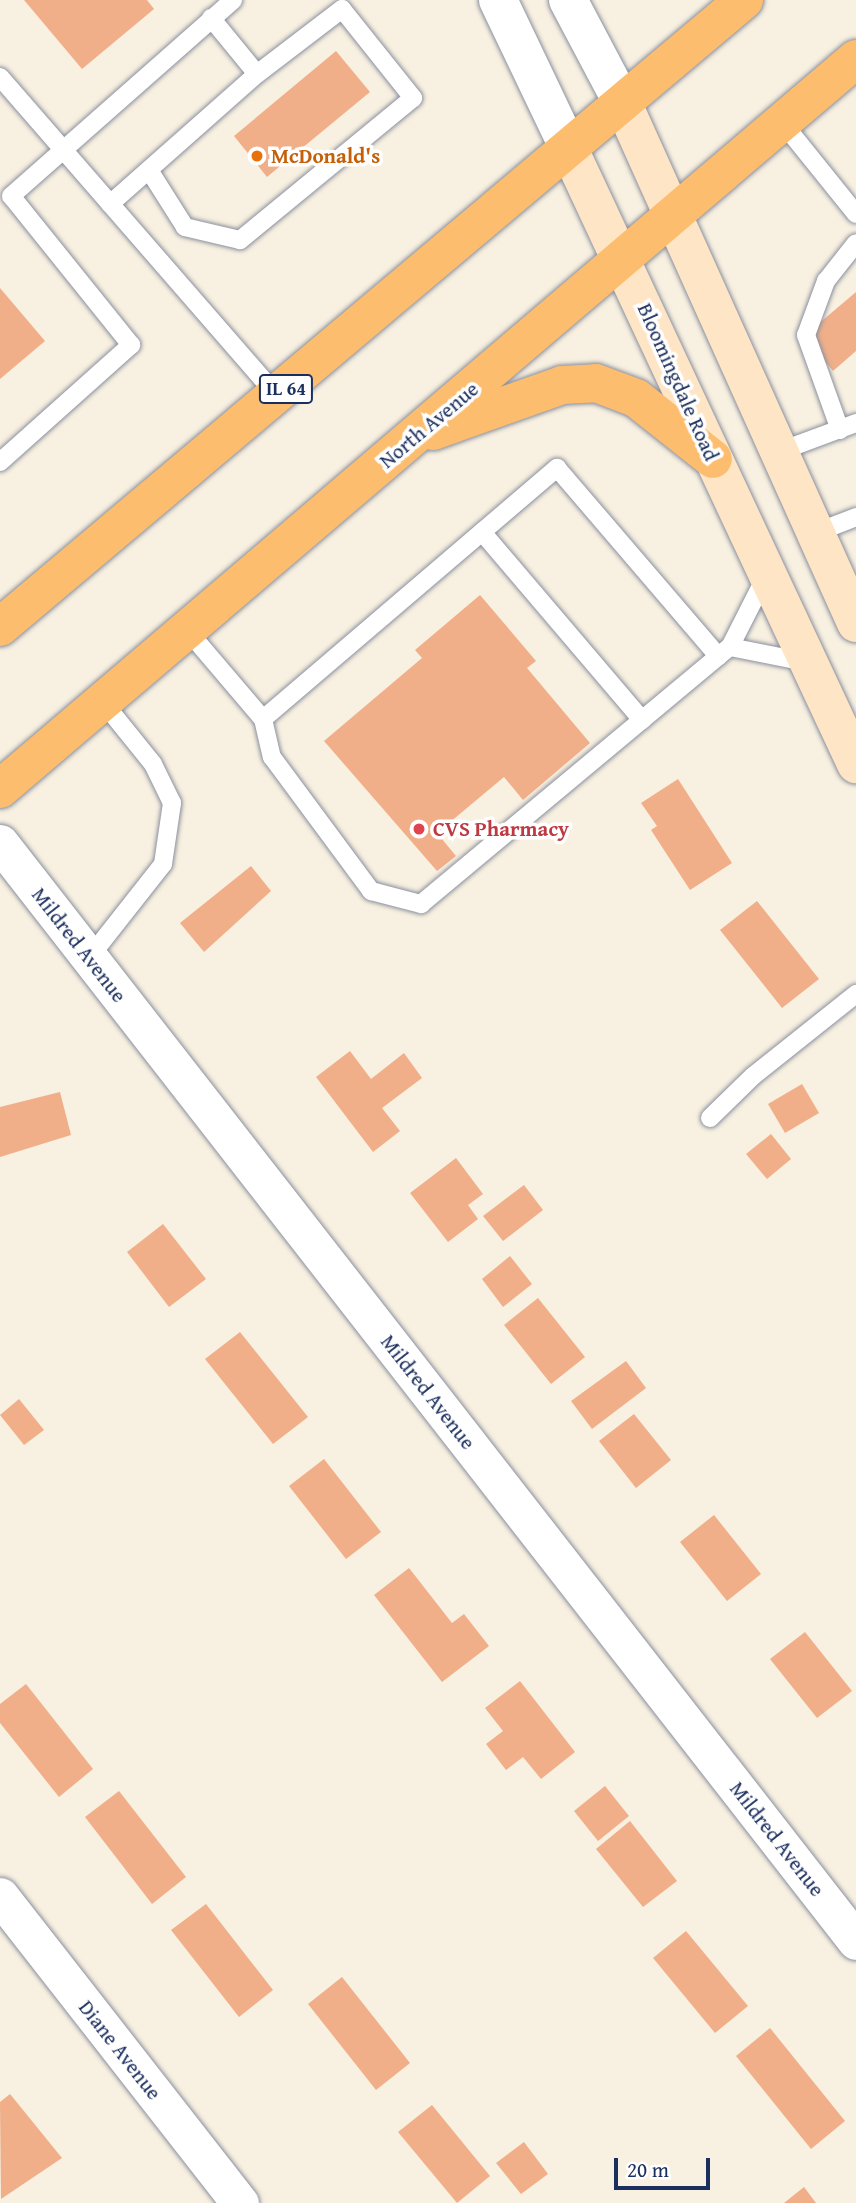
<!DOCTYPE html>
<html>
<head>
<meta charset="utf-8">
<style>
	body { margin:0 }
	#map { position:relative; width:856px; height:2203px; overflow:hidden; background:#f8f0e0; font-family:"Gentium Book Plus",serif }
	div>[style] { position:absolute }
	.building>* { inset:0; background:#f0af89 }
	.roads { filter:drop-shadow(0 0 2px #8a909f) drop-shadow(0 0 2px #8a909f) }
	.service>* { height:18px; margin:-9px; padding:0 9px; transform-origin:9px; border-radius:9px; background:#fff }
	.minor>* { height:37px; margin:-18.5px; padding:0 18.5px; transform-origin:18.5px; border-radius:18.5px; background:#fff }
	.tertiary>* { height:38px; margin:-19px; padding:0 19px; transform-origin:19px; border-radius:19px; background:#fff }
	.secondary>* { height:38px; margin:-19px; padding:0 19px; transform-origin:19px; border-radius:19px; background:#fee5c5 }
	.primary>* { height:38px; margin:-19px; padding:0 19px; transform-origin:19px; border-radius:19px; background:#fcbd6f }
	.dots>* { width:19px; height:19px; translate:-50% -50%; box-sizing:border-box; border:4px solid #fff; border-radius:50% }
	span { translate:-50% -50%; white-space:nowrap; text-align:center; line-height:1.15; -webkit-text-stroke:7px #fff; paint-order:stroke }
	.shield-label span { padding:2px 5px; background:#fff; border:2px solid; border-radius:5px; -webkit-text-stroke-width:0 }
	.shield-label { font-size:19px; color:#1b2f5e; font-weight:700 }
	.food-label { font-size:21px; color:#c56008; font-weight:700 }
	.left { translate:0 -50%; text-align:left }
	.street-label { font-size:21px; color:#1b2f5e }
	.health-label { font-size:21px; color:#be3a42; font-weight:700 }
	.scale { position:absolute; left:614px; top:2158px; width:96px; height:32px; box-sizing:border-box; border:4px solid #1b2f5e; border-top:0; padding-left:9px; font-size:21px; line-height:24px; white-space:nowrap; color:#1b2f5e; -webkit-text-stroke:5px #fff; paint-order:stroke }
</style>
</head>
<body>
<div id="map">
	<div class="building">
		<div style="clip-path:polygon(24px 0,147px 0,154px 9px,82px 69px)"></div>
		<div style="clip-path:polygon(336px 51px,370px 92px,267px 177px,234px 136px)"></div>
		<div style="clip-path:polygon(0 288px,45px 341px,0 379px)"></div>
		<div style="clip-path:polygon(856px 292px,856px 351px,833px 371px,804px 336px)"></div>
		<div style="clip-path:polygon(480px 595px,536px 661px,527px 668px,590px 743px,523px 800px,504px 777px,437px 833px,456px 856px,437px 871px,324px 741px,422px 658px,415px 650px)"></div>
		<div style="clip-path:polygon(678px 779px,732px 863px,690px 890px,651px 830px,657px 826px,641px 803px)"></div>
		<div style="clip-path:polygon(251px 866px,271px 891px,204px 952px,180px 923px)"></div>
		<div style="clip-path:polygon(757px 901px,819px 979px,782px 1008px,720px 930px)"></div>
		<div style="clip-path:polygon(350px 1051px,371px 1079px,404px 1053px,422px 1078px,382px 1108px,400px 1131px,373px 1152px,316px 1077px)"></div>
		<div style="clip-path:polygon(802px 1084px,819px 1113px,785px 1133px,768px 1104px)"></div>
		<div style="clip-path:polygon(60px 1092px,71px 1135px,0 1157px,0 1107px)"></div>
		<div style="clip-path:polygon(771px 1134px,791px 1159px,767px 1179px,746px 1154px)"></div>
		<div style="clip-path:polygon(456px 1158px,483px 1194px,468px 1205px,478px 1219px,448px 1242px,410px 1193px)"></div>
		<div style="clip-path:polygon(524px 1185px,543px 1210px,503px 1241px,483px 1216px)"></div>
		<div style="clip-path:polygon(163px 1224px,206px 1279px,169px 1307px,127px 1252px)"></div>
		<div style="clip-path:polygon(510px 1256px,532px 1284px,503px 1307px,482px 1279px)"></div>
		<div style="clip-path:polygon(538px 1298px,585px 1357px,551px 1384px,504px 1325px)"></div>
		<div style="clip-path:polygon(240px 1332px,308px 1417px,273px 1444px,205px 1359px)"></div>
		<div style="clip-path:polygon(626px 1361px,646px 1388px,592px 1429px,571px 1401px)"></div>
		<div style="clip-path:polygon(19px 1399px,44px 1430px,24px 1445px,0 1415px)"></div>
		<div style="clip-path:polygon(634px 1414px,671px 1460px,636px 1488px,599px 1441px)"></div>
		<div style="clip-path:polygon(324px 1459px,381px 1532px,346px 1559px,289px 1486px)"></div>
		<div style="clip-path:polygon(714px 1515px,761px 1574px,727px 1601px,680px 1542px)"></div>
		<div style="clip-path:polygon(409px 1568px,452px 1623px,464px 1614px,489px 1646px,442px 1682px,374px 1595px)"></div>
		<div style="clip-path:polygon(805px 1632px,852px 1691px,817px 1718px,770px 1659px)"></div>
		<div style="clip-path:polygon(520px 1681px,575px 1752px,541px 1779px,523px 1757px,506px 1770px,486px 1744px,503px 1731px,485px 1708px)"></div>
		<div style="clip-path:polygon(26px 1684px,93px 1769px,59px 1797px,0 1723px,0 1704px)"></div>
		<div style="clip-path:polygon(605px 1786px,629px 1816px,598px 1841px,574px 1811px)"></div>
		<div style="clip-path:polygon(119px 1791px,186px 1877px,152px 1904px,85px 1817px)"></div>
		<div style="clip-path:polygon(630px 1821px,677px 1881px,643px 1907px,596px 1849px)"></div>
		<div style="clip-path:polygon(206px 1904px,273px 1990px,239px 2017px,171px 1930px)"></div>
		<div style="clip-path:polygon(686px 1931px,748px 2006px,715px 2033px,653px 1958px)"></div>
		<div style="clip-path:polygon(342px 1977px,410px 2063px,376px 2090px,308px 2004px)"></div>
		<div style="clip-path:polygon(770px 2028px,845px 2121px,811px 2149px,736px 2056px)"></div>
		<div style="clip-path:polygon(10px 2094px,62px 2158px,1px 2199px,0 2102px)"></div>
		<div style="clip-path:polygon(432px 2105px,490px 2176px,457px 2203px,398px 2132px)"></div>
		<div style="clip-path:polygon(524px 2142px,548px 2174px,521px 2194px,496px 2163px)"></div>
		<div style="clip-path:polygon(804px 2187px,816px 2203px,784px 2203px)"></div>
	</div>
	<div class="roads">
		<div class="service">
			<div style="left:211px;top:18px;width:72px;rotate:50.6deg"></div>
			<div style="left:0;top:77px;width:422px;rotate:49deg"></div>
			<div style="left:782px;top:122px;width:118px;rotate:51.2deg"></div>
			<div style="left:110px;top:204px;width:196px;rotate:-41.5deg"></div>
			<div style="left:257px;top:74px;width:107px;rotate:-37.4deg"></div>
			<div style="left:342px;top:9px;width:114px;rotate:51.4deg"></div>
			<div style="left:413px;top:98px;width:224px;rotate:140.6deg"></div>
			<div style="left:240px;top:240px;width:57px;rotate:-166.7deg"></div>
			<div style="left:185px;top:227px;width:67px;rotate:-122.3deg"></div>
			<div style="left:840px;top:430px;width:101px;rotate:-109.7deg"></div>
			<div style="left:806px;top:335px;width:58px;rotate:-69.7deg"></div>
			<div style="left:826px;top:281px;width:48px;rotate:-51.7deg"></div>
			<div style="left:778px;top:452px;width:83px;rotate:-20.4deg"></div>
			<div style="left:0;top:462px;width:176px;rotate:-41.8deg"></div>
			<div style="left:131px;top:345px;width:191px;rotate:-128.8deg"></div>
			<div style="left:11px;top:196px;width:296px;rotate:-41.4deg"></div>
			<div style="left:482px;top:532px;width:247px;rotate:49.6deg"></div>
			<div style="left:815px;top:533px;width:44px;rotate:-21.3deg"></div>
			<div style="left:188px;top:631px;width:116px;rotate:49.6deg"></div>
			<div style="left:263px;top:719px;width:39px;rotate:77deg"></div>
			<div style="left:272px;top:757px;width:167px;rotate:53.5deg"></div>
			<div style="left:371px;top:891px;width:52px;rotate:14.6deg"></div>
			<div style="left:421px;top:904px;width:402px;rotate:-39.8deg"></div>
			<div style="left:730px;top:647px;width:82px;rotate:-63.1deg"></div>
			<div style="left:730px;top:647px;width:77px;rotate:11.2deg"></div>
			<div style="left:263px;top:719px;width:387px;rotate:-40.5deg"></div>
			<div style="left:557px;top:468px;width:248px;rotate:49.4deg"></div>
			<div style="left:89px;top:958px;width:120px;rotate:-51.8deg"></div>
			<div style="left:163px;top:864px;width:62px;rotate:-81.6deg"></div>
			<div style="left:172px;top:803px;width:43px;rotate:-116deg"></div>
			<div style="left:153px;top:764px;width:80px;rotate:-128.9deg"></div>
			<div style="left:710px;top:1118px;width:60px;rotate:-44.3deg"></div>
			<div style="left:753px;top:1076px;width:132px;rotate:-38.5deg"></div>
		</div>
		<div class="minor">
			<div style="left:0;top:843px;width:1392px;rotate:52.06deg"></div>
			<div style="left:0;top:1896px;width:390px;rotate:52deg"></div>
		</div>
		<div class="tertiary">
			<div style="left:498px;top:0;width:165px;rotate:64.5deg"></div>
			<div style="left:568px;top:0;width:118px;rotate:62.1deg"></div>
		</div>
		<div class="secondary">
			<div style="left:623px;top:104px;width:569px;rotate:65.82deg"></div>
			<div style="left:569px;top:149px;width:679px;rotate:64.98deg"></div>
		</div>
		<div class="primary">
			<div style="left:433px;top:431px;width:137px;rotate:-19.6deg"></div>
			<div style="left:562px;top:385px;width:34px;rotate:-3deg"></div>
			<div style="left:596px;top:383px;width:43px;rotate:20.6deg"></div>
			<div style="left:636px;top:398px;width:98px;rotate:38.4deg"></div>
			<div style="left:0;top:627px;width:973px;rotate:-40.12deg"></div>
			<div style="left:0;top:789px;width:1125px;rotate:-40.46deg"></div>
		</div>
	</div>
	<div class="dots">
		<div style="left:257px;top:156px;background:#e8710a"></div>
		<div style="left:419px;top:829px;background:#e0444e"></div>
	</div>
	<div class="shield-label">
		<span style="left:286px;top:389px">IL 64</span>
	</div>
	<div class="food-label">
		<span class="left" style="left:271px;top:156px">McDonald's</span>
	</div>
	<div class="street-label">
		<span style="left:678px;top:382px;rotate:66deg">Bloomingdale Road</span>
		<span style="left:429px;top:425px;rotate:-40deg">North Avenue</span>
		<span style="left:79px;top:945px;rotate:52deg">Mildred Avenue</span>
		<span style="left:428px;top:1392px;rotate:52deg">Mildred Avenue</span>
		<span style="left:777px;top:1839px;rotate:52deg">Mildred Avenue</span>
		<span style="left:120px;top:2050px;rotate:52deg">Diane Avenue</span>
	</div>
	<div class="health-label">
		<span class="left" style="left:433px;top:829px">CVS Pharmacy</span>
	</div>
	<div class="scale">20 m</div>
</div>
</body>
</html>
